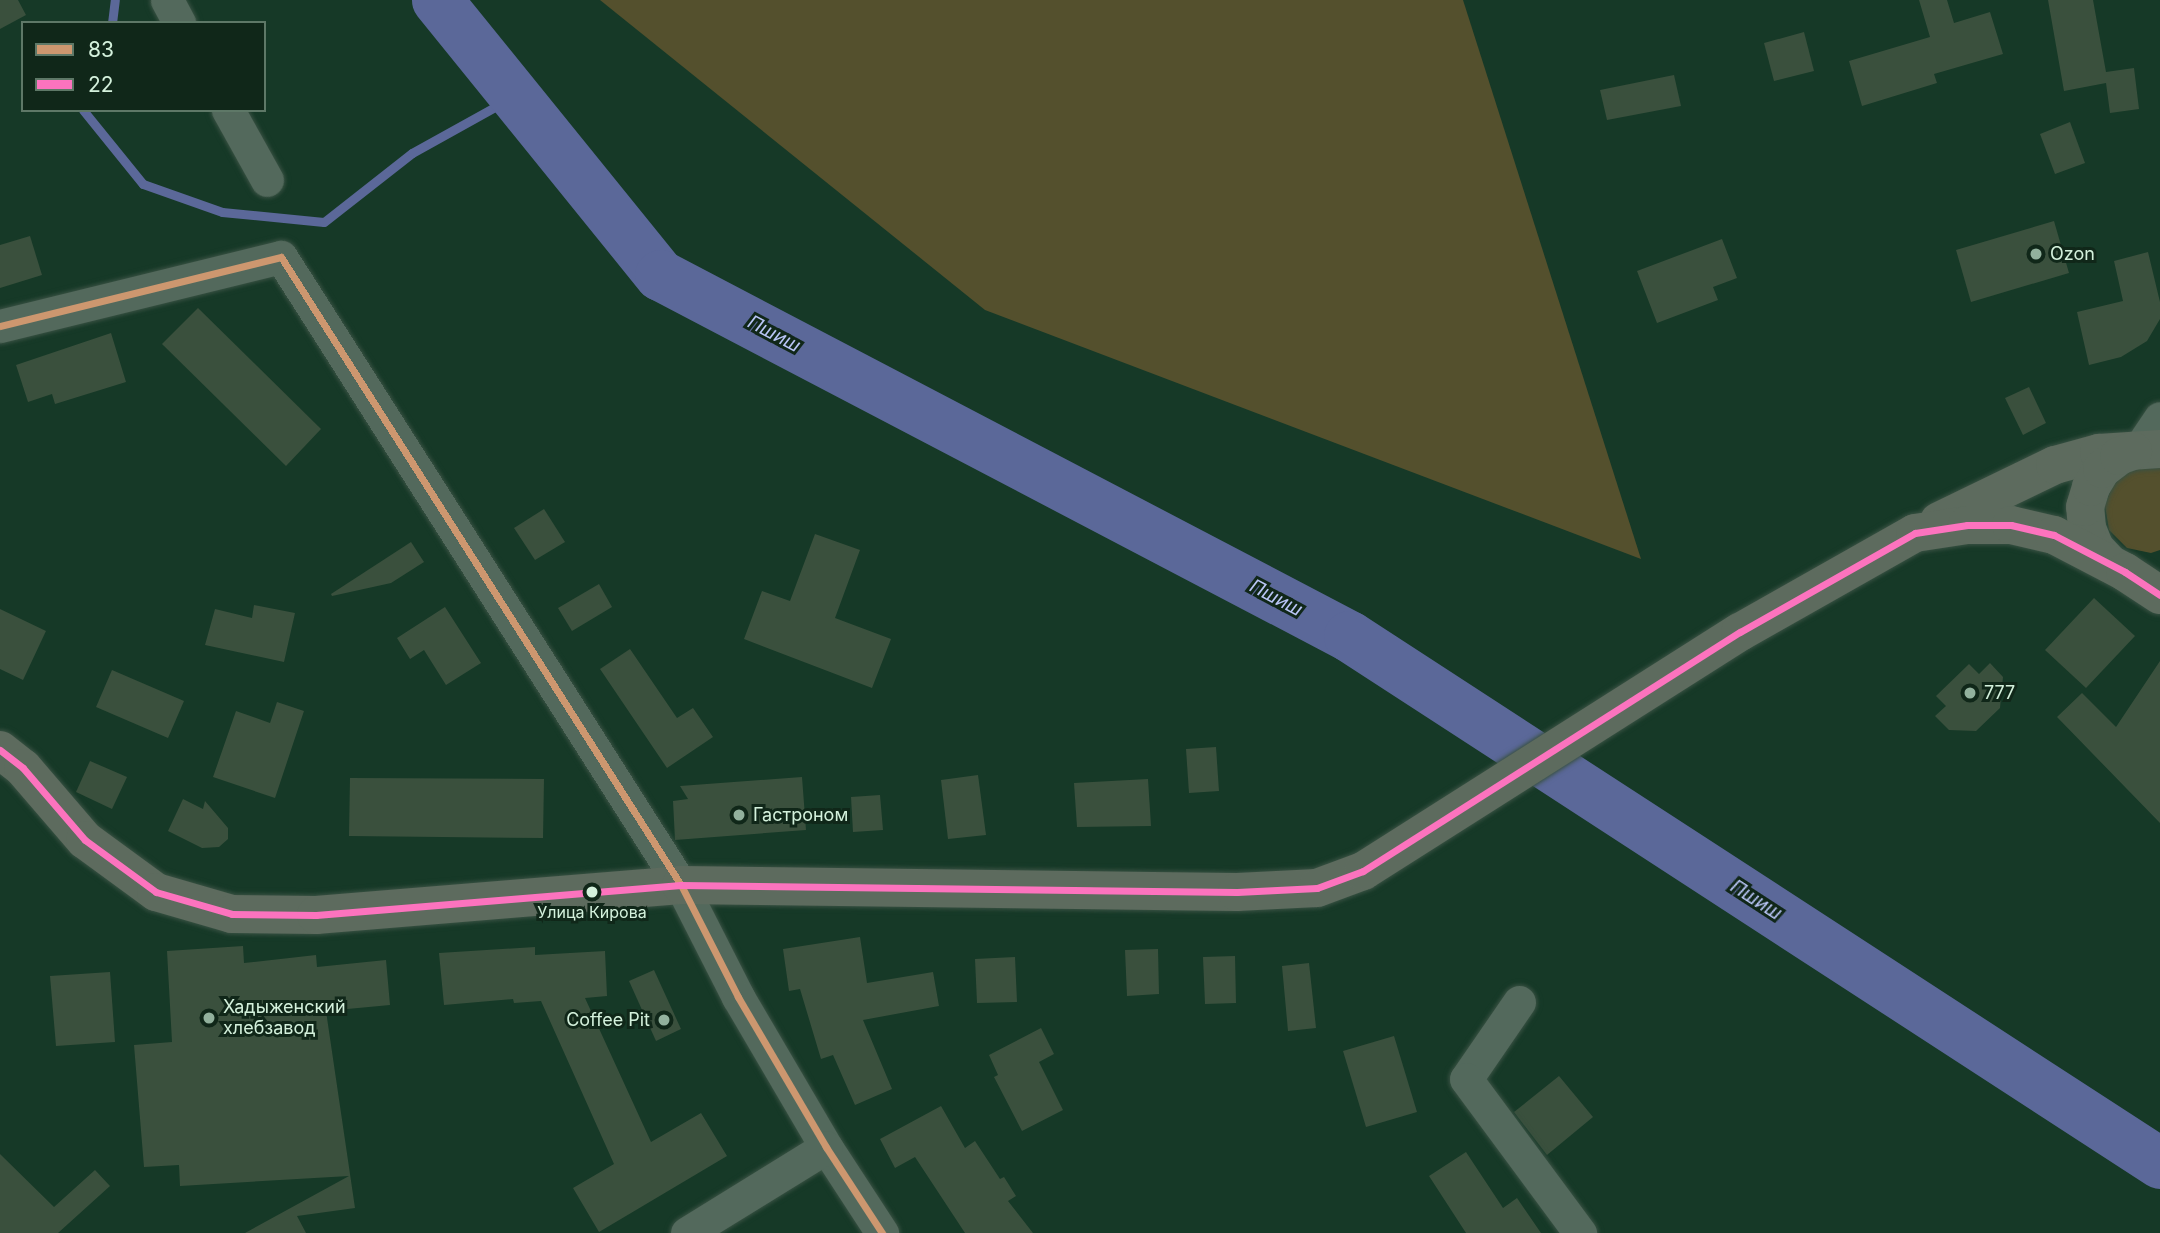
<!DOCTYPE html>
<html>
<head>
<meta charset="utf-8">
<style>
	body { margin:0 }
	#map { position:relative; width:2160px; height:1233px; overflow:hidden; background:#163927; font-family:Inter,sans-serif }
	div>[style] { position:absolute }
	.green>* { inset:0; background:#54502d }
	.stream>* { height:9px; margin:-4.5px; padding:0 4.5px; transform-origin:4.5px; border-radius:4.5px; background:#5b6899 }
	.river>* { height:51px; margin:-25.5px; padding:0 25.5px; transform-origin:25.5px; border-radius:25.5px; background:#5b6899 }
	.building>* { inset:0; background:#3a503d }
	.roads { filter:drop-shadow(0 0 2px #395143) drop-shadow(0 0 2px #395143) }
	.street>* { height:33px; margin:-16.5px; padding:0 16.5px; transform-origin:16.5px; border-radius:16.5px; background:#53695c }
	.primary>* { height:38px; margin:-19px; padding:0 19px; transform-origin:19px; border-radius:19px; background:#5d6b5e }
	.bus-1>* { height:7px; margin:-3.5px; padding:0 3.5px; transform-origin:3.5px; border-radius:3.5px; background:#cd976f }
	.bus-2>* { height:7px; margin:-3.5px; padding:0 3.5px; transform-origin:3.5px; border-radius:3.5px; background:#fc73be }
	.dots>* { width:19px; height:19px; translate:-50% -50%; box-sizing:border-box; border:4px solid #102719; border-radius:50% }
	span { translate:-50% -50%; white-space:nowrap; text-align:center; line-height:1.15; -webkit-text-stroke:6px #102719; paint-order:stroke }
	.bus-label { font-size:16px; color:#d4f1dc }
	.poi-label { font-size:18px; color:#d4f1dc }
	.left { translate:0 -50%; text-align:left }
	.right { translate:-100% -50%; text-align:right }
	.water-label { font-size:19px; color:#b9c5f6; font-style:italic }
	.legend { position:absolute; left:21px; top:21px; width:245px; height:91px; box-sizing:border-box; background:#102719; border:2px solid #5e7867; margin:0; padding:9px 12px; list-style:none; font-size:21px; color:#d4f1dc }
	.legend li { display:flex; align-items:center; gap:14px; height:35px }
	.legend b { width:35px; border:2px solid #5e7867 }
</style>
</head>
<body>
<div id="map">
	<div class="green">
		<div style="clip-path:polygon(600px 0,1463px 0,1641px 559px,985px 310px)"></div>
		<div style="clip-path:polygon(2160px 468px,2160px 550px,2151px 553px,2127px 548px,2109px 530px,2105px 506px,2113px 483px,2133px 469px)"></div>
	</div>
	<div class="stream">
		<div style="left:112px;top:23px;width:23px;rotate:-83deg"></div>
		<div style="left:83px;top:110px;width:95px;rotate:51deg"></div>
		<div style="left:143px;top:184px;width:84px;rotate:19.5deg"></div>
		<div style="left:222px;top:212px;width:102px;rotate:5.6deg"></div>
		<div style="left:324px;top:222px;width:112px;rotate:-38.1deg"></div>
		<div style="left:412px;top:153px;width:118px;rotate:-29deg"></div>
	</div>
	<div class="river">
		<div style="left:437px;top:0;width:354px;rotate:51deg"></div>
		<div style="left:660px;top:275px;width:778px;rotate:27.65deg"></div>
		<div style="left:1349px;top:636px;width:967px;rotate:33.02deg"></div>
	</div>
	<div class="building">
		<div style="clip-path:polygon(0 0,18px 0,26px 15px,0 29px)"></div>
		<div style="clip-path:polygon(1919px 0,1947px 0,1954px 23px,1990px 12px,2003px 54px,1934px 74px,1937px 83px,1862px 106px,1849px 61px,1930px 37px)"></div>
		<div style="clip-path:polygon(2048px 0,2093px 0,2106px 72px,2134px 68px,2139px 109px,2110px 113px,2106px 83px,2064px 91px)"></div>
		<div style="clip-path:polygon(1804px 32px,1814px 71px,1774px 81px,1764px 43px)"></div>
		<div style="clip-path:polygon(1674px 75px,1681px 106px,1607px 120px,1600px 90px)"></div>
		<div style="clip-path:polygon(2070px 122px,2085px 163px,2055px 174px,2040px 134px)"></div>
		<div style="clip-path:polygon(2054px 221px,2069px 273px,1971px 302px,1956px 250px)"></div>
		<div style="clip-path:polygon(30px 236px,42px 275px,0 288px,0 245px)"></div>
		<div style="clip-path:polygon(1722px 239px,1737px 278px,1713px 287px,1718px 300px,1657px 323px,1637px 271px)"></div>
		<div style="clip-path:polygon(2148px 252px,2160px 302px,2160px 319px,2147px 341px,2121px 357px,2089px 365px,2077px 312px,2123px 301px,2114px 261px)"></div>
		<div style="clip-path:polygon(198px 308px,321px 429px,286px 466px,162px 344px)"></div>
		<div style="clip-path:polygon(111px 333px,126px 382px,55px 404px,52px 394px,28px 402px,16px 365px)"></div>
		<div style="clip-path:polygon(2029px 387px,2046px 423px,2023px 435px,2005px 398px)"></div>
		<div style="clip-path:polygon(544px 509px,565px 542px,535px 560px,514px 528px)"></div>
		<div style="clip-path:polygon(815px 534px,860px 550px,835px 618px,891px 639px,872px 688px,744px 639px,762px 591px,790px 601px)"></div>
		<div style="clip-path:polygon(411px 542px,424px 562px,391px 583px,332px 596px,331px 594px)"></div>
		<div style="clip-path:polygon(599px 584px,612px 607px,572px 631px,558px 608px)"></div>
		<div style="clip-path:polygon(2094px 598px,2135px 636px,2086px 688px,2045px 650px)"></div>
		<div style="clip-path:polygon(254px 605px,295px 613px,284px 662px,205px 645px,215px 609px,252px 618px)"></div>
		<div style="clip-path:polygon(445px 607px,481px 663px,446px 685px,424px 650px,410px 659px,397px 638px)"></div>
		<div style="clip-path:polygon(0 609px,46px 631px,23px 680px,0 669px)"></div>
		<div style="clip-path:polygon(630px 649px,677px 718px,693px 708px,713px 737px,667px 768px,600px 669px)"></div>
		<div style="clip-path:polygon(2160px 661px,2160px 823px,2057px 717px,2082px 693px,2116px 727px)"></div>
		<div style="clip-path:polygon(1990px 663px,2003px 677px,2000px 708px,1976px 731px,1949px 730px,1935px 716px,1946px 706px,1936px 696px,1969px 664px,1979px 674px)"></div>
		<div style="clip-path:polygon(112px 670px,184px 701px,168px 738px,96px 707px)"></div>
		<div style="clip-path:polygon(277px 702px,304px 711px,275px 798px,213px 777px,236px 711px,270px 723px)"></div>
		<div style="clip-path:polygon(1216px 747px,1219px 791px,1189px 793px,1186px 749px)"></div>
		<div style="clip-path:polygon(90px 761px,127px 777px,112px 809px,76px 792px)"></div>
		<div style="clip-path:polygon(978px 775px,986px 835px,948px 839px,941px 780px)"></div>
		<div style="clip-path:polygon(802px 777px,806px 830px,675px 840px,673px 801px,688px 799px,680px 786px)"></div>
		<div style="clip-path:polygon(350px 778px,544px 779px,543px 838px,349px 836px)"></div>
		<div style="clip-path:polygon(1148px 779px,1151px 826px,1077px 827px,1074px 783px)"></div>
		<div style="clip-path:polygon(880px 795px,883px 830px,853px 832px,851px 797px)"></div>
		<div style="clip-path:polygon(183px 799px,203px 809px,205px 801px,228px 828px,228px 839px,219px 847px,202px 848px,168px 831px)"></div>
		<div style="clip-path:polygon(860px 937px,867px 983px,933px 972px,939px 1006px,863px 1020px,892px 1089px,855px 1105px,833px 1055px,821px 1059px,800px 989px,789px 991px,783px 949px)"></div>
		<div style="clip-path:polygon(243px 946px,244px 963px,316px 955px,317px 967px,386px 960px,390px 1005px,326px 1011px,355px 1208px,297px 1216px,306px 1233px,245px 1233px,349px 1176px,180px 1186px,179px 1165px,144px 1167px,134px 1045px,172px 1042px,167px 951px)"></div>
		<div style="clip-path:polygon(535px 947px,535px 955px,605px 951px,607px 996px,585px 998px,651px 1142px,701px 1113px,727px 1156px,599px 1232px,573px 1188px,614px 1164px,541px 1001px,514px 1003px,513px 999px,444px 1005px,439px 953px)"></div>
		<div style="clip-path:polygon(1158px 949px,1159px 994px,1127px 996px,1125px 950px)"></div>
		<div style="clip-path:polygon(1235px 956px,1236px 1003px,1205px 1004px,1203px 957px)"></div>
		<div style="clip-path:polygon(1015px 957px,1017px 1002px,977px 1003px,975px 959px)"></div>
		<div style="clip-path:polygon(1309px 963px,1316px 1028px,1288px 1031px,1282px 966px)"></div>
		<div style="clip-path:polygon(654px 970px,681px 1029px,656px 1041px,629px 981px)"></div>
		<div style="clip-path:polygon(110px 972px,115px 1042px,56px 1046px,50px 976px)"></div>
		<div style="clip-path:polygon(1041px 1028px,1054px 1054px,1039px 1062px,1063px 1110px,1022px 1131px,994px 1077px,998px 1075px,989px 1055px)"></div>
		<div style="clip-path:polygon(1394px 1036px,1417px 1112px,1366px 1127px,1343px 1051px)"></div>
		<div style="clip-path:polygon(1559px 1076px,1593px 1117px,1547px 1155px,1514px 1112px)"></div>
		<div style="clip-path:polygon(941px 1106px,965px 1148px,975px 1141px,1000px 1179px,1004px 1177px,1016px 1196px,1008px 1201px,1033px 1233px,965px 1233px,915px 1157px,895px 1168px,880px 1139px)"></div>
		<div style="clip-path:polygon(1466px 1152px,1503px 1208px,1517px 1198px,1541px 1233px,1466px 1233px,1429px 1176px)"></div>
		<div style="clip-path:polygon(0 1154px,54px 1207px,95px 1170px,110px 1186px,58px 1233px,0 1233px)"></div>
	</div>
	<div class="roads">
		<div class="street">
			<div style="left:167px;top:0;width:26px;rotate:62deg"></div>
			<div style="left:228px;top:110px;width:80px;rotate:60.9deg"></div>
			<div style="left:0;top:326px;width:289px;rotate:-13.8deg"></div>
			<div style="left:281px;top:257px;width:745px;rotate:57.51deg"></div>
			<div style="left:681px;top:885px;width:126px;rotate:63deg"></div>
			<div style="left:738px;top:997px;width:174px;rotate:59.6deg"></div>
			<div style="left:826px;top:1147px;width:103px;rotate:56.9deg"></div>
			<div style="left:2139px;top:449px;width:37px;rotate:-56deg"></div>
			<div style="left:1519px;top:1002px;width:93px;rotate:124.5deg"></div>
			<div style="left:1466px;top:1079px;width:192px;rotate:53.5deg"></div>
			<div style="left:687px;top:1233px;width:163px;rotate:-31.7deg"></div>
		</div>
		<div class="primary">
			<div style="left:1939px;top:521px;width:129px;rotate:-25.8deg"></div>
			<div style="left:2055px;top:465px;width:46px;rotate:-15.3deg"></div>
			<div style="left:2099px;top:453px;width:61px;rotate:-3.8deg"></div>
			<div style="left:2109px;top:563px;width:21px;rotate:-133deg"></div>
			<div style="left:2095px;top:548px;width:22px;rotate:-112deg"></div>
			<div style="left:2087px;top:528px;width:21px;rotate:-95deg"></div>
			<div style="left:2085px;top:507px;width:21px;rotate:-73deg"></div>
			<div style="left:2091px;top:487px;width:21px;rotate:-59deg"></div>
			<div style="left:2102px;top:469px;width:21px;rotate:-37deg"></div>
			<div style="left:2119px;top:456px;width:15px;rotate:-20deg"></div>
			<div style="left:0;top:750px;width:29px;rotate:38deg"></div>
			<div style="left:23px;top:768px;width:95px;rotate:49.3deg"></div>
			<div style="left:85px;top:840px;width:88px;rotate:36.2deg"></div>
			<div style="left:156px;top:892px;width:79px;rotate:16.1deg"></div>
			<div style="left:232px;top:914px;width:84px;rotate:0.7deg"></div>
			<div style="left:316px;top:915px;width:366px;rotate:-4.7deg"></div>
			<div style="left:681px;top:885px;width:556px;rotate:0.72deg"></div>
			<div style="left:1237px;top:892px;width:80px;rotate:-2.9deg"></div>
			<div style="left:1317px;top:888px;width:49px;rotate:-20.3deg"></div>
			<div style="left:1363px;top:871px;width:446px;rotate:-32.4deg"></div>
			<div style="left:1740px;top:632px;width:201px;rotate:-29.5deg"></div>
			<div style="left:1915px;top:533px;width:53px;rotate:-8.7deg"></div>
			<div style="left:1967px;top:525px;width:44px"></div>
			<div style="left:2011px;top:525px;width:44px;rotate:13.1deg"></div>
			<div style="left:2054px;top:535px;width:80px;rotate:27.5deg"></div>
			<div style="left:2125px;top:572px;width:42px;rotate:33.3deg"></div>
		</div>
	</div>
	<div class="bus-1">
		<div style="left:0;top:326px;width:289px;rotate:-13.8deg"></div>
		<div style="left:281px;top:257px;width:745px;rotate:57.51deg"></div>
		<div style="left:681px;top:885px;width:126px;rotate:63deg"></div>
		<div style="left:738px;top:997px;width:174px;rotate:59.6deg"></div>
		<div style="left:826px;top:1147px;width:103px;rotate:56.9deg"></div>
	</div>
	<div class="bus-2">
		<div style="left:0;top:750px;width:29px;rotate:38deg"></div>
		<div style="left:23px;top:768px;width:95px;rotate:49.3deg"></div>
		<div style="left:85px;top:840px;width:88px;rotate:36.2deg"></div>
		<div style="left:156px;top:892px;width:79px;rotate:16.1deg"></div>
		<div style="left:232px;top:914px;width:84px;rotate:0.7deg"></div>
		<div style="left:316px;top:915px;width:366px;rotate:-4.7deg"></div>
		<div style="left:681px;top:885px;width:556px;rotate:0.72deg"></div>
		<div style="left:1237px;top:892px;width:80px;rotate:-2.9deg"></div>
		<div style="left:1317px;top:888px;width:49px;rotate:-20.3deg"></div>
		<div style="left:1363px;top:871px;width:446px;rotate:-32.4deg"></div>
		<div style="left:1740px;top:632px;width:201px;rotate:-29.5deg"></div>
		<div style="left:1915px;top:533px;width:53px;rotate:-8.7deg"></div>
		<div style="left:1967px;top:525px;width:44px"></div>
		<div style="left:2011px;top:525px;width:44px;rotate:13.1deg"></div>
		<div style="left:2054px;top:535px;width:80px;rotate:27.5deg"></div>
		<div style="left:2125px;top:572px;width:42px;rotate:33.3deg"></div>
	</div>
	<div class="dots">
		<div style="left:2036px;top:254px;background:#92b19d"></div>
		<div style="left:1970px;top:693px;background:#92b19d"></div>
		<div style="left:739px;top:815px;background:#92b19d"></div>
		<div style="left:592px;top:892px;background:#d4f1dc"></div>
		<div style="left:209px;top:1018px;background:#92b19d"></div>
		<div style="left:664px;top:1020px;background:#92b19d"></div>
	</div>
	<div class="bus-label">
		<span style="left:592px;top:912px">Улица Кирова</span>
	</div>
	<div class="poi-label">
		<span class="left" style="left:2050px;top:254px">Ozon</span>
		<span class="left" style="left:1984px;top:693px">777</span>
		<span class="left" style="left:753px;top:815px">Гастроном</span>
		<span class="left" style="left:223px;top:1018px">Хадыженский<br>хлебзавод</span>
		<span class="right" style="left:650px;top:1020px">Coffee Pit</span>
	</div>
	<div class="water-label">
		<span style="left:774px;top:334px;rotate:28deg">Пшиш</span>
		<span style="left:1276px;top:598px;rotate:28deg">Пшиш</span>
		<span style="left:1756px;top:900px;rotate:33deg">Пшиш</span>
	</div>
	<ul class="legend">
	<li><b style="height:9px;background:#cd976f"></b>83</li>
	<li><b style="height:9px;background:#fc73be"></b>22</li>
	</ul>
</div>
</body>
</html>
